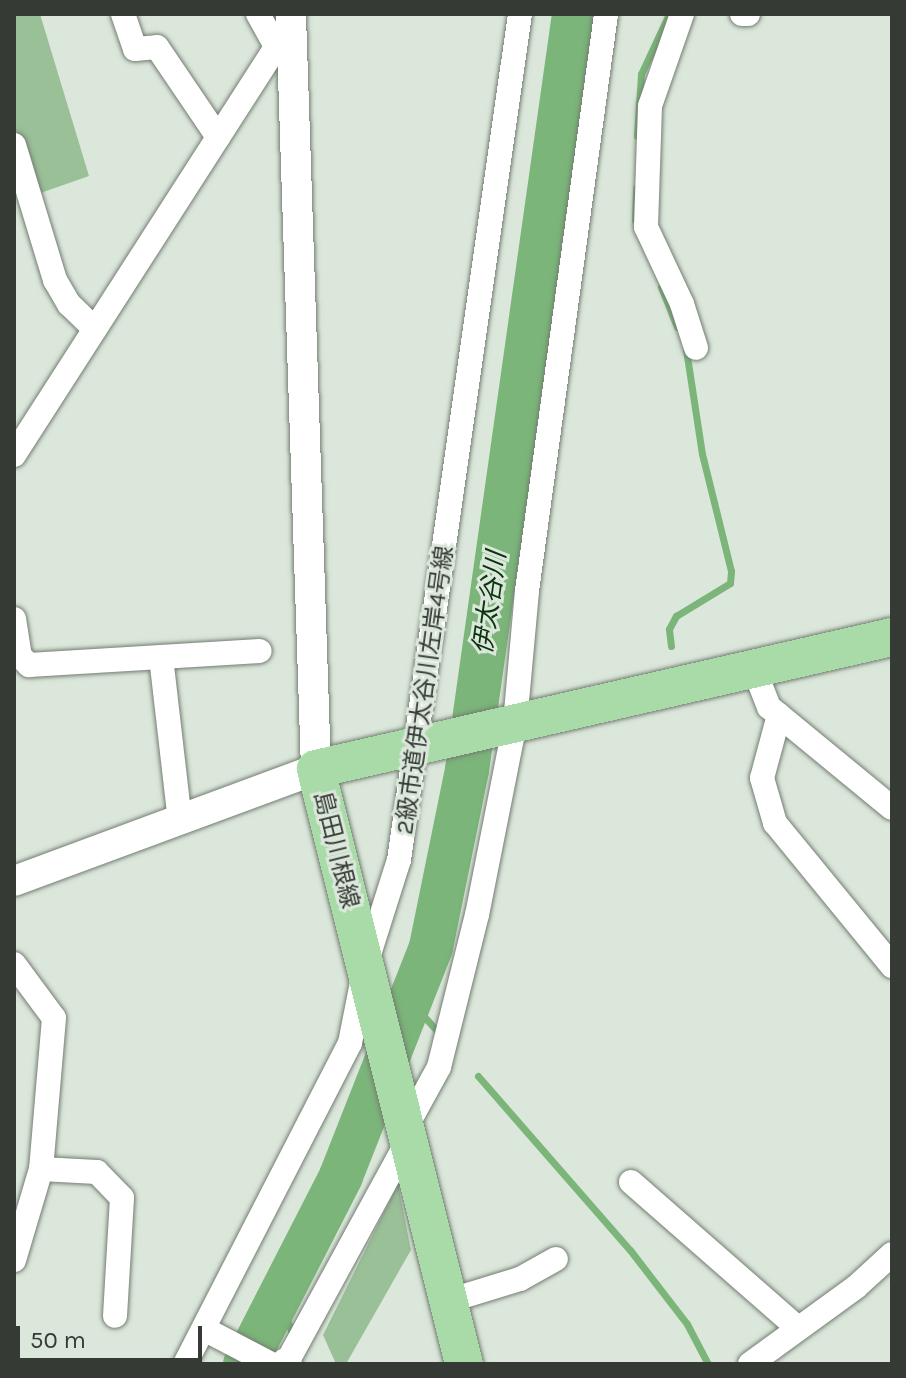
<!DOCTYPE html>
<html>
<head>
<meta charset="utf-8">
<style>
	body { margin:0 }
	#map { position:relative; width:906px; height:1378px; overflow:hidden; background:#dce7db; font-family:Karla,"Noto Sans JP",sans-serif }
	div>[style] { position:absolute }
	.green>* { inset:0; background:#9ac098 }
	.stream>* { height:7px; margin:-3.5px; padding:0 3.5px; transform-origin:3.5px; border-radius:3.5px; background:#7bb579 }
	.river>* { height:44px; margin:-22px; padding:0 22px; transform-origin:22px; border-radius:22px; background:#7bb579 }
	.roads { filter:drop-shadow(0 0 2px #737d72) drop-shadow(0 0 2px #737d72) }
	.minor>* { height:24px; margin:-12px; padding:0 12px; transform-origin:12px; border-radius:12px; background:#fff }
	.tertiary>* { height:30px; margin:-15px; padding:0 15px; transform-origin:15px; border-radius:15px; background:#fff }
	.primary>* { height:38px; margin:-19px; padding:0 19px; transform-origin:19px; border-radius:19px; background:#a9dba8 }
	span { translate:-50% -50%; white-space:nowrap; text-align:center; line-height:1.15; -webkit-text-stroke:6px #dce7db; paint-order:stroke }
	.street-label { font-size:24px; color:#353a35 }
	.water-label { font-size:26px; color:#0a340c; font-style:italic }
	.frame { position:absolute; inset:0; border:16px solid #353a35; pointer-events:none }
	.scale { position:absolute; left:16px; top:1326px; width:186px; height:36px; box-sizing:border-box; border:4px solid #353a35; border-top:0; padding-left:10px; font-size:24px; line-height:28px; white-space:nowrap; color:#353a35; -webkit-text-stroke:6px #dce7db; paint-order:stroke }
</style>
</head>
<body>
<div id="map">
	<div class="green">
		<div style="clip-path:polygon(14px 14px,40px 14px,89px 176px,35px 195px,14px 124px)"></div>
		<div style="clip-path:polygon(398px 1184px,411px 1250px,346px 1364px,336px 1364px,323px 1335px)"></div>
	</div>
	<div class="stream">
		<div style="left:637px;top:136px;width:62px;rotate:-86.3deg"></div>
		<div style="left:641px;top:74px;width:66px;rotate:-65deg"></div>
		<div style="left:635px;top:220px;width:32px;rotate:-88deg"></div>
		<div style="left:661px;top:287px;width:43px;rotate:68.2deg"></div>
		<div style="left:671px;top:646px;width:17px;rotate:-97deg"></div>
		<div style="left:669px;top:629px;width:15px;rotate:-62deg"></div>
		<div style="left:676px;top:616px;width:63px;rotate:-31.4deg"></div>
		<div style="left:730px;top:583px;width:12px;rotate:-85deg"></div>
		<div style="left:731px;top:571px;width:121px;rotate:-103.9deg"></div>
		<div style="left:702px;top:454px;width:105px;rotate:-98.7deg"></div>
		<div style="left:410px;top:1001px;width:45px;rotate:47.7deg"></div>
		<div style="left:478px;top:1076px;width:231px;rotate:48.9deg"></div>
		<div style="left:630px;top:1250px;width:93px;rotate:52.4deg"></div>
		<div style="left:687px;top:1324px;width:45px;rotate:62.3deg"></div>
		<div style="left:276px;top:1306px;width:12px;rotate:42deg"></div>
		<div style="left:285px;top:1314px;width:27px;rotate:70deg"></div>
	</div>
	<div class="river">
		<div style="left:245px;top:1364px;width:211px;rotate:-62.9deg"></div>
		<div style="left:341px;top:1176px;width:246px;rotate:-68.5deg"></div>
		<div style="left:431px;top:947px;width:181px;rotate:-78.5deg"></div>
		<div style="left:467px;top:770px;width:764px;rotate:-81.94deg"></div>
	</div>
	<div class="roads">
		<div class="minor">
			<div style="left:123px;top:14px;width:37px;rotate:71deg"></div>
			<div style="left:135px;top:49px;width:22px;rotate:-5deg"></div>
			<div style="left:157px;top:47px;width:109px;rotate:55.9deg"></div>
			<div style="left:258px;top:14px;width:38px;rotate:61deg"></div>
			<div style="left:682px;top:14px;width:97px;rotate:109.2deg"></div>
			<div style="left:650px;top:106px;width:121px;rotate:91.9deg"></div>
			<div style="left:646px;top:227px;width:85px;rotate:64.9deg"></div>
			<div style="left:682px;top:304px;width:46px;rotate:72.3deg"></div>
			<div style="left:742px;top:14px;width:6px"></div>
			<div style="left:14px;top:145px;width:141px;rotate:73.1deg"></div>
			<div style="left:55px;top:280px;width:28px;rotate:60deg"></div>
			<div style="left:69px;top:304px;width:36px;rotate:44deg"></div>
			<div style="left:14px;top:455px;width:518px;rotate:-57.29deg"></div>
			<div style="left:14px;top:619px;width:37px;rotate:81deg"></div>
			<div style="left:20px;top:656px;width:13px;rotate:45deg"></div>
			<div style="left:29px;top:665px;width:231px;rotate:-3.5deg"></div>
			<div style="left:161px;top:657px;width:164px;rotate:83.4deg"></div>
			<div style="left:754px;top:669px;width:41px;rotate:68.5deg"></div>
			<div style="left:769px;top:707px;width:159px;rotate:39.4deg"></div>
			<div style="left:779px;top:715px;width:65px;rotate:105.1deg"></div>
			<div style="left:762px;top:778px;width:47px;rotate:73.9deg"></div>
			<div style="left:775px;top:823px;width:185px;rotate:50.7deg"></div>
			<div style="left:14px;top:964px;width:67px;rotate:53.5deg"></div>
			<div style="left:54px;top:1018px;width:152px;rotate:94.9deg"></div>
			<div style="left:41px;top:1169px;width:95px;rotate:106.5deg"></div>
			<div style="left:404px;top:1131px;width:73px;rotate:-61.3deg"></div>
			<div style="left:439px;top:1067px;width:157px;rotate:-76deg"></div>
			<div style="left:477px;top:915px;width:196px;rotate:-78.8deg"></div>
			<div style="left:515px;top:723px;width:133px;rotate:-84.8deg"></div>
			<div style="left:527px;top:591px;width:582px;rotate:-82.2deg"></div>
			<div style="left:41px;top:1169px;width:56px;rotate:3.1deg"></div>
			<div style="left:97px;top:1172px;width:36px;rotate:46deg"></div>
			<div style="left:122px;top:1198px;width:118px;rotate:93.4deg"></div>
			<div style="left:631px;top:1182px;width:222px;rotate:41.2deg"></div>
			<div style="left:448px;top:1301px;width:75px;rotate:-17deg"></div>
			<div style="left:520px;top:1279px;width:41px;rotate:-29.1deg"></div>
			<div style="left:204px;top:1329px;width:76px;rotate:27.6deg"></div>
			<div style="left:185px;top:1364px;width:361px;rotate:-62.8deg"></div>
			<div style="left:350px;top:1043px;width:77px;rotate:-78.8deg"></div>
			<div style="left:365px;top:967px;width:112px;rotate:-72.4deg"></div>
			<div style="left:399px;top:860px;width:855px;rotate:-81.86deg"></div>
			<div style="left:286px;top:1364px;width:253px;rotate:-61.4deg"></div>
			<div style="left:750px;top:1364px;width:131px;rotate:-36deg"></div>
			<div style="left:856px;top:1287px;width:49px;rotate:-42.5deg"></div>
		</div>
		<div class="tertiary">
			<div style="left:14px;top:881px;width:322px;rotate:-20.3deg"></div>
			<div style="left:316px;top:769px;width:755px;rotate:-91.9deg"></div>
			<div style="left:286px;top:1363px;width:1px;rotate:45deg"></div>
		</div>
		<div class="primary">
			<div style="left:464px;top:1364px;width:613px;rotate:-103.97deg"></div>
			<div style="left:316px;top:769px;width:591px;rotate:-12.91deg"></div>
		</div>
	</div>
	<div class="street-label">
		<span style="left:425px;top:690px;rotate:-82deg">2級市道伊太谷川左岸4号線</span>
		<span style="left:336px;top:850px;rotate:76deg">島田川根線</span>
	</div>
	<div class="water-label">
		<span style="left:490px;top:603px;rotate:-82deg">伊太谷川</span>
	</div>
	<div class="frame"></div>
	<div class="scale">50 m</div>
</div>
</body>
</html>
